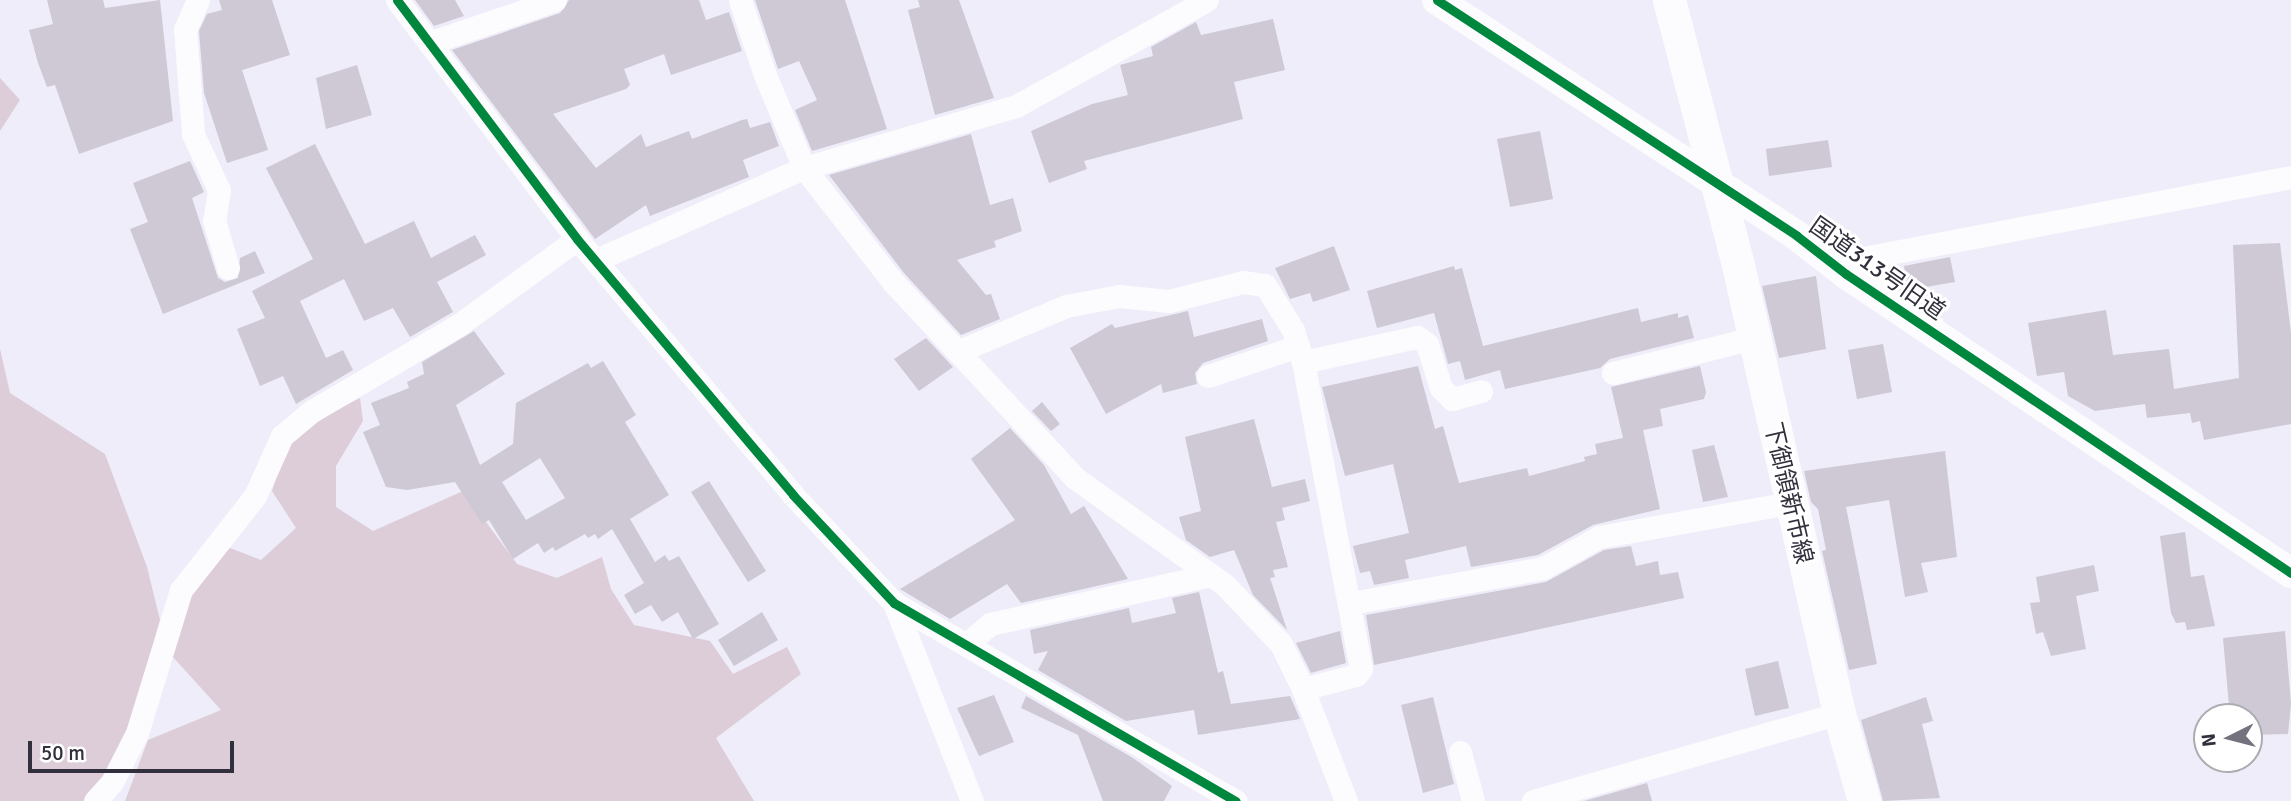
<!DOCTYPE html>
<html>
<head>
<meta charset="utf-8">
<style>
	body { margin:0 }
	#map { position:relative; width:2291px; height:801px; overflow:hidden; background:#eeedf9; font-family:Signika,"Noto Sans JP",sans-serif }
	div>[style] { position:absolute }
	.green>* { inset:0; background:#ddcdd9 }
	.building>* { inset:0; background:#cec9d4 }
	.minor>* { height:23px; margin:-11.5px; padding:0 11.5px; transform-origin:11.5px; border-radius:11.5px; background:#fcfcfe }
	.tertiary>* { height:30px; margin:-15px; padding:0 15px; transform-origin:15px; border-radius:15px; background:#fcfcfe }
	.secondary>* { height:33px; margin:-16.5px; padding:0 16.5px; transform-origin:16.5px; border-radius:16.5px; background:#fcfcfe }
	.cycleway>* { height:9px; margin:-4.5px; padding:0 4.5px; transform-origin:4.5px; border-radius:4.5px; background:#00873e }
	span { translate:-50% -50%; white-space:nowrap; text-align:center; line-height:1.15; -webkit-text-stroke:6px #fff; paint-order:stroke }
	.street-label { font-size:24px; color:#32303d }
	.north { position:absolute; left:2193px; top:703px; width:70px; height:70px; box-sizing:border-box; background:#fff; border:2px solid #adacb1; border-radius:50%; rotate:264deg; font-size:19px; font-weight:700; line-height:28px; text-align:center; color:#32303d }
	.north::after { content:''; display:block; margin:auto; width:24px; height:32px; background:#74727f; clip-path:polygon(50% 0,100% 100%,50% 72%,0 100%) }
	.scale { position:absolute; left:28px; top:741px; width:206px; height:32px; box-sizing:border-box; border:4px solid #32303d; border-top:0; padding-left:9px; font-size:21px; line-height:24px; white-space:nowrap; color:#32303d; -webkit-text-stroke:5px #fff; paint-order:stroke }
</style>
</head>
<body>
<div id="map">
	<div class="green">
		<div style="clip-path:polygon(0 78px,20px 100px,0 131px)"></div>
		<div style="clip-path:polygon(0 349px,10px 393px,105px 454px,147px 567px,160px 620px,131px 728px,107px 776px,83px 801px,0 801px)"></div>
		<div style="clip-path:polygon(360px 398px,363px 421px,336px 466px,336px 507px,373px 531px,463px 491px,517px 564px,557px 578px,602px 557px,611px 589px,634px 625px,710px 641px,733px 674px,787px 647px,801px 674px,716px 738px,754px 801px,125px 801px,148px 740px,221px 710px,172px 656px,195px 582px,230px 548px,261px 560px,296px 528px,272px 491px,291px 433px)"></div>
	</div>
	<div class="building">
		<div style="clip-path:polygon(47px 0,103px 0,105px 8px,160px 0,173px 121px,79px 154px,55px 85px,47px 87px,38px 63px,29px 30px,53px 24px)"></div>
		<div style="clip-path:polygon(219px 0,272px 0,290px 55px,242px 70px,268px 150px,227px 163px,204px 93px,199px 31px,207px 14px,222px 10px)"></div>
		<div style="clip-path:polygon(415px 0,455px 0,464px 16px,434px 26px)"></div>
		<div style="clip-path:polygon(569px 0,699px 0,706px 20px,729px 12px,742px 51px,671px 75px,664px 54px,624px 69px,630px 85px,626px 89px,553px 114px,596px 168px,641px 134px,646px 147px,689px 131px,692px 139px,742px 120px,747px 119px,750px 128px,770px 122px,779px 146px,743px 160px,749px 177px,650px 216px,646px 205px,595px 239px,452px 50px,560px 13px)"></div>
		<div style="clip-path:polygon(755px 0,845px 0,887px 129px,812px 151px,795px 110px,817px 100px,799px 61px,778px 69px)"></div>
		<div style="clip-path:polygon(918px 0,959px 0,994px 98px,935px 115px,908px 10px,920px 7px)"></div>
		<div style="clip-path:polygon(1273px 19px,1285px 70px,1234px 82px,1243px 119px,1084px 161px,1087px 169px,1049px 183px,1031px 131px,1092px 104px,1128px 95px,1120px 65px,1153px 56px,1151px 47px,1196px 22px,1201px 35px)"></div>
		<div style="clip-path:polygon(357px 65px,372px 115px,326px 129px,316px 78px)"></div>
		<div style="clip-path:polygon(1540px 131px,1553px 199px,1510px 207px,1497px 139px)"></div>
		<div style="clip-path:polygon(971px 134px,990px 205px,1013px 198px,1022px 231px,994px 241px,996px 247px,957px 260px,986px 295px,991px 294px,1000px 319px,961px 335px,904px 273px,829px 175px)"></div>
		<div style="clip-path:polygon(1828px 140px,1832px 167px,1769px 176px,1766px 149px)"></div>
		<div style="clip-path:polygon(315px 144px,365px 244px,414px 221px,431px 258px,475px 235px,486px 255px,437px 282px,453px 312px,410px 337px,393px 308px,364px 321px,344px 279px,300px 301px,326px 358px,343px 350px,353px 370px,296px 404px,283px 376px,260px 386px,237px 329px,265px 318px,252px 291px,313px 259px,266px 168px)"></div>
		<div style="clip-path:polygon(190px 161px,204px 192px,192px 198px,218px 278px,225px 282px,238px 278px,240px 258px,255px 251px,265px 273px,163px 314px,130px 229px,148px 222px,133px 183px)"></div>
		<div style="clip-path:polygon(2280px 243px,2291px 333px,2291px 424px,2204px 440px,2200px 421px,2192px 423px,2190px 413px,2147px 418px,2145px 404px,2095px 411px,2068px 396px,2064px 372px,2037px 376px,2028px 323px,2106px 310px,2113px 355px,2169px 349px,2174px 389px,2239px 378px,2233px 245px)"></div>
		<div style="clip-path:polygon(1334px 246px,1350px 290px,1313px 302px,1310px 293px,1290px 299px,1275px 268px)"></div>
		<div style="clip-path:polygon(1950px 257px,1955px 282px,1908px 290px,1904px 266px)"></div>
		<div style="clip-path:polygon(1454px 266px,1455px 270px,1462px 268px,1483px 346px,1638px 308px,1641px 322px,1678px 313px,1678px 318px,1688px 315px,1694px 338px,1610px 359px,1600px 368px,1505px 389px,1500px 370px,1465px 380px,1460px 361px,1448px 364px,1434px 313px,1377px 328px,1367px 291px)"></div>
		<div style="clip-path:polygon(1816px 276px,1826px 349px,1779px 358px,1762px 286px)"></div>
		<div style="clip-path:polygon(1188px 311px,1194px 337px,1262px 319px,1268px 341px,1203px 363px,1195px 373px,1197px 384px,1163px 393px,1161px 384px,1106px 414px,1070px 348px,1112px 324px,1115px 328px)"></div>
		<div style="clip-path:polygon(evenodd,474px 331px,505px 374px,456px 405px,480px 465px,513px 444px,516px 403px,588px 363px,591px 368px,603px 361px,636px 415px,625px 422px,669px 495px,630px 519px,655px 562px,665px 555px,669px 561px,679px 556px,719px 624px,693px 639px,678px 612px,662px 622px,651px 605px,635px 614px,624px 595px,644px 583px,612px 529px,598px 539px,595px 534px,588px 538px,585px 534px,555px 551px,553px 547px,544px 553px,538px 543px,513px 559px,489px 520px,482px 524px,455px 482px,407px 490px,386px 487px,363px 432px,380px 425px,371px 403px,409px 388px,407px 382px,424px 374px,422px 362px,474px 331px,540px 458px,565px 498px,526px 520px,502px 482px,540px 458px)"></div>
		<div style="clip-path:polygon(926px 338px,953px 367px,919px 391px,894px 359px)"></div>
		<div style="clip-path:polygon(1883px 344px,1892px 392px,1857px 399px,1848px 350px)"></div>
		<div style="clip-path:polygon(1418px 366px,1435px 429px,1443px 426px,1459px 483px,1527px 468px,1529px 476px,1585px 461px,1584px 457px,1597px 454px,1595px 444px,1623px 438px,1611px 387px,1700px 366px,1706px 392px,1704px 399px,1660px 409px,1663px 426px,1643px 430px,1660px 509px,1593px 525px,1538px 555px,1471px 567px,1466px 546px,1405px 560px,1409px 578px,1374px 585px,1370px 571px,1360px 573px,1353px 546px,1409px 533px,1393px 464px,1345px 476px,1322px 387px)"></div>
		<div style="clip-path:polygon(1042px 402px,1060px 424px,1051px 431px,1032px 411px)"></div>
		<div style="clip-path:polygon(1254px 419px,1272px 487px,1305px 479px,1310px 501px,1282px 508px,1285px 520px,1276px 522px,1288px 567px,1273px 570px,1275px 577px,1270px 578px,1287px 630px,1253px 595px,1234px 550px,1210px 557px,1186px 540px,1179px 517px,1201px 511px,1185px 437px)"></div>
		<div style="clip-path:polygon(1010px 428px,1044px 465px,1071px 514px,1084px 506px,1128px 579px,1021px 603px,1007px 584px,950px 619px,900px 589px,1015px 520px,971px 459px)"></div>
		<div style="clip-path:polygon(1714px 445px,1728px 497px,1703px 502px,1692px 450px)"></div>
		<div style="clip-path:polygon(1945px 451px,1957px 557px,1921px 563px,1928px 592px,1905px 597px,1889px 500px,1846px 507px,1877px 664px,1849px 670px,1822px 551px,1826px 550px,1818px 509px,1811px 502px,1804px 471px)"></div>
		<div style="clip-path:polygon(709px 481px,766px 571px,748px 582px,691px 492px)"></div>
		<div style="clip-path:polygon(2185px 532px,2191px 577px,2204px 575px,2215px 626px,2187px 630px,2185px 622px,2176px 623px,2171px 613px,2160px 536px)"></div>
		<div style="clip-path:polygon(1631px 546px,1636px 566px,1658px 561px,1660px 575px,1678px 572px,1684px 598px,1374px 665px,1366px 615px,1546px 582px,1604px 550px)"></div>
		<div style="clip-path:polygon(2094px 565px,2099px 591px,2076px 596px,2086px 649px,2051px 656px,2043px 632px,2036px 634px,2030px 603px,2040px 602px,2036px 577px)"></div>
		<div style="clip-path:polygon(1199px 592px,1218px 673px,1223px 671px,1231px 704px,1290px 696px,1300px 719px,1198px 735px,1194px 710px,1126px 721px,1038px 670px,1048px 651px,1034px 654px,1030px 630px,1129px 608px,1132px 623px,1176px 613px,1172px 598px)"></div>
		<div style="clip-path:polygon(762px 612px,778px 640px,734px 666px,718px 640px)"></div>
		<div style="clip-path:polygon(1340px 631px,1346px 663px,1311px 673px,1296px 643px)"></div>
		<div style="clip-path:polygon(2285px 631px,2291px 704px,2288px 734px,2249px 735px,2249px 717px,2230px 717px,2223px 638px)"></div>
		<div style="clip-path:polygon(1778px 661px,1789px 708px,1755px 716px,1745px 669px)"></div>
		<div style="clip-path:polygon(994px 695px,1014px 742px,979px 756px,957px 708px)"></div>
		<div style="clip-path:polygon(1026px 696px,1133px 758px,1172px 786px,1164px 801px,1103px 801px,1078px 735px,1021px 708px)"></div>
		<div style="clip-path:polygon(1433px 697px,1454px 784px,1423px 793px,1401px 705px)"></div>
		<div style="clip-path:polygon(1926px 697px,1933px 721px,1922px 724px,1940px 798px,1883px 801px,1861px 720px)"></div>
		<div style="clip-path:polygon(1647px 783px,1652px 801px,1584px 801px)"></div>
	</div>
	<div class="minor">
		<div style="left:198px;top:0;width:32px;rotate:114deg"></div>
		<div style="left:185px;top:29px;width:105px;rotate:85.6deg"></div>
		<div style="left:193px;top:134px;width:62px;rotate:65.1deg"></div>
		<div style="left:219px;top:190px;width:30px;rotate:99deg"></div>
		<div style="left:214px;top:220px;width:50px;rotate:73.7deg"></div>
		<div style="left:397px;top:0;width:299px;rotate:53deg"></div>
		<div style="left:577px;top:239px;width:335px;rotate:49.8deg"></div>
		<div style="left:793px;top:495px;width:148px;rotate:46.9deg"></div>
		<div style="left:894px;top:603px;width:395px;rotate:30.1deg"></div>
		<div style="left:740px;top:0;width:79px;rotate:71.6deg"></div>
		<div style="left:765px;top:75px;width:101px;rotate:67.2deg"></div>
		<div style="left:804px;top:168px;width:145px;rotate:52deg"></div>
		<div style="left:893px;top:282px;width:267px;rotate:47.1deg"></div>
		<div style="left:1075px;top:478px;width:184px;rotate:35.5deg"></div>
		<div style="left:1225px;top:585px;width:81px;rotate:46.5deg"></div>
		<div style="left:1281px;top:644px;width:50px;rotate:63.9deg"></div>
		<div style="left:1303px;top:689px;width:120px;rotate:69deg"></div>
		<div style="left:429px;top:43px;width:133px;rotate:-18.8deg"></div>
		<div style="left:596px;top:260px;width:227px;rotate:-23.9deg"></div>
		<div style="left:804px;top:168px;width:221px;rotate:-16.3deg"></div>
		<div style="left:1016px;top:106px;width:218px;rotate:-29deg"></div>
		<div style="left:1846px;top:274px;width:23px;rotate:-43deg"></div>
		<div style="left:1863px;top:258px;width:436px;rotate:-10.7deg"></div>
		<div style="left:959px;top:351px;width:116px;rotate:-22.8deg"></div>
		<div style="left:1066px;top:306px;width:54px;rotate:-10.7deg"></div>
		<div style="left:1119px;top:296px;width:50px;rotate:5.7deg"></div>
		<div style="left:1169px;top:301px;width:76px;rotate:-14.4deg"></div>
		<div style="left:1243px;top:282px;width:22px;rotate:8deg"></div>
		<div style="left:1265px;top:285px;width:53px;rotate:58.1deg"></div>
		<div style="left:1293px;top:330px;width:34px;rotate:73deg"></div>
		<div style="left:1303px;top:362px;width:312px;rotate:79.3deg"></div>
		<div style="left:1361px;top:669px;width:8px;rotate:130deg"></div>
		<div style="left:1356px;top:675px;width:55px;rotate:165.2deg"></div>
		<div style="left:1303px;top:362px;width:117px;rotate:-12.4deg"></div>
		<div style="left:1417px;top:337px;width:12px;rotate:35deg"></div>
		<div style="left:1427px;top:344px;width:46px;rotate:72.3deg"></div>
		<div style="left:1441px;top:388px;width:16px;rotate:45deg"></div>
		<div style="left:1452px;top:399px;width:30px;rotate:-15deg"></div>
		<div style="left:1613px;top:373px;width:144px;rotate:-14deg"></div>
		<div style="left:1208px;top:376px;width:95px;rotate:-18.4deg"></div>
		<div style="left:894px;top:603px;width:213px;rotate:68.5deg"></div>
		<div style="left:1351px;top:603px;width:195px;rotate:-10.3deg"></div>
		<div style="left:1543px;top:568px;width:64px;rotate:-29deg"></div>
		<div style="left:1599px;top:537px;width:194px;rotate:-10.1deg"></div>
		<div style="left:968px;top:643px;width:29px;rotate:-41deg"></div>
		<div style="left:990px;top:624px;width:226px;rotate:-12.5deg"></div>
		<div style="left:1460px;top:752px;width:51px;rotate:75.1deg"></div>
		<div style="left:95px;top:801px;width:25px;rotate:-48deg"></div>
		<div style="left:112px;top:782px;width:55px;rotate:-63deg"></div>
		<div style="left:137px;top:733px;width:150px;rotate:-72.9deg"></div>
		<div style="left:181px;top:590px;width:120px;rotate:-51.8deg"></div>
		<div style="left:255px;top:496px;width:66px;rotate:-65.8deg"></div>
		<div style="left:282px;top:436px;width:39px;rotate:-40deg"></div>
		<div style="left:312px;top:411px;width:172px;rotate:-30.4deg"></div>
		<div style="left:460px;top:324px;width:145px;rotate:-36deg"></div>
		<div style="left:1533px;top:801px;width:318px;rotate:-16deg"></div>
	</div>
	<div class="tertiary">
		<div style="left:1437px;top:0;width:430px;rotate:33.2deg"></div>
		<div style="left:1797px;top:236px;width:62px;rotate:37.8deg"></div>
		<div style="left:1846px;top:274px;width:536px;rotate:33.9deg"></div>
	</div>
	<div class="secondary">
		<div style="left:1669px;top:0;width:274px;rotate:75.4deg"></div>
		<div style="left:1738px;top:265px;width:459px;rotate:77.3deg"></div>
		<div style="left:1839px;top:713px;width:91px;rotate:74.1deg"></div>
	</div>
	<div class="cycleway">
		<div style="left:397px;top:0;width:299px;rotate:53deg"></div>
		<div style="left:577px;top:239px;width:335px;rotate:49.8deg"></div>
		<div style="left:793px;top:495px;width:148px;rotate:46.9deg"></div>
		<div style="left:894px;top:603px;width:395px;rotate:30.1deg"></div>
		<div style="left:1437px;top:0;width:430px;rotate:33.2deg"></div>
		<div style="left:1797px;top:236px;width:62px;rotate:37.8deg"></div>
		<div style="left:1846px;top:274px;width:536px;rotate:33.9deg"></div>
	</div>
	<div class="street-label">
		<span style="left:1877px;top:269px;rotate:35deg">国道313号旧道</span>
		<span style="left:1788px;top:493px;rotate:77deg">下御領新市線</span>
	</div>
	<div class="north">N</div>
	<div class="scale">50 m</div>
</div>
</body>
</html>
